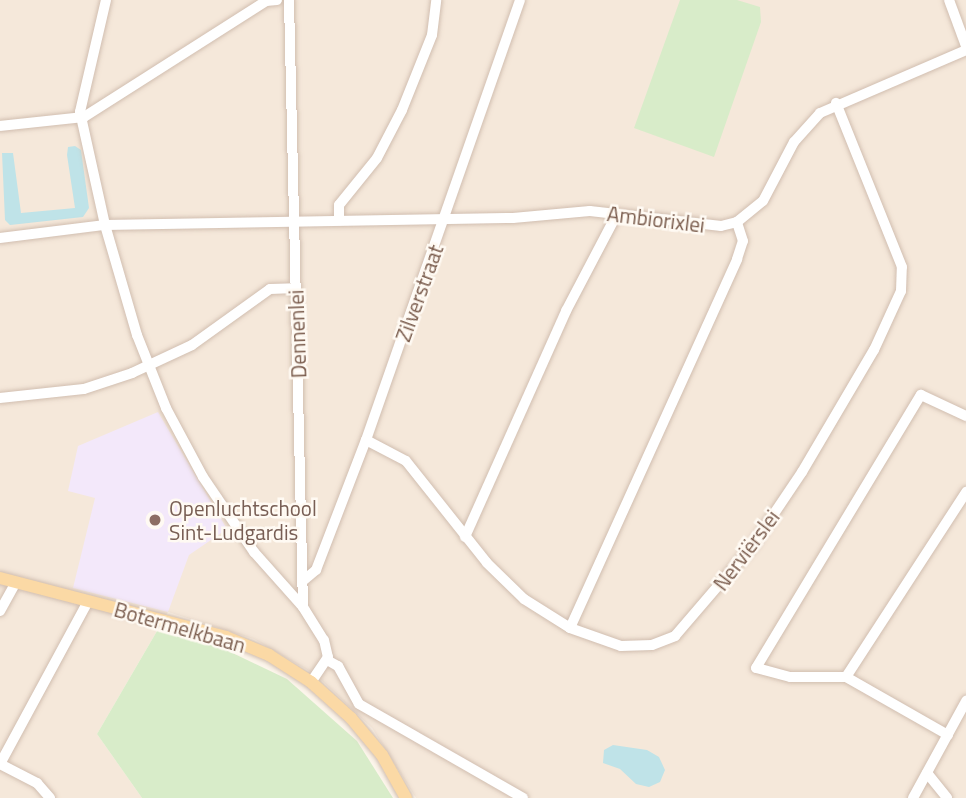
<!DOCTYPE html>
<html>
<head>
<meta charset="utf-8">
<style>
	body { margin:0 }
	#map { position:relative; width:966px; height:798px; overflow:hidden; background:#fdf6ec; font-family:"Titillium Web",sans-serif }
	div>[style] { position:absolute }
	.residential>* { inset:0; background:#f5e8da }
	.education>* { inset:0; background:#f3e8fa }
	.green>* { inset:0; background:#d8ecc9 }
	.water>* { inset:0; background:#bfe3e8 }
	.roads { filter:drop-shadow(0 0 2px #d1beb0) drop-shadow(0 0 2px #d1beb0) }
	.minor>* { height:10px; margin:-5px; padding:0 5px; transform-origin:5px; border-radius:5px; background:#fff }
	.major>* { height:12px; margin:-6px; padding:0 6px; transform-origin:6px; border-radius:6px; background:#fbd9a5 }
	.dots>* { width:19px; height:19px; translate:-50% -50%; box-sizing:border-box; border:4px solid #fffaf3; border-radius:50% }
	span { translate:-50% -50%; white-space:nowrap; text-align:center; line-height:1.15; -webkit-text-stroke:5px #fffaf3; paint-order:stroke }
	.street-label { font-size:21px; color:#7a5c4d }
	.education-label { font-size:21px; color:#785e54 }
	.left { translate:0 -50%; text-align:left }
</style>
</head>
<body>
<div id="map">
	<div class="residential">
		<div style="clip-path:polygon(0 0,966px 0,966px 798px,416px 798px,372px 728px,316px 675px,254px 639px,168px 612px,97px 734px,142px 798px,0 798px)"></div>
	</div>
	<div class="education">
		<div style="clip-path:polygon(158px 412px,227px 529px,189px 555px,168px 612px,73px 588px,95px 498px,68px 491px,78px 446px)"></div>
	</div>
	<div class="green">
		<div style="clip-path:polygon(680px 0,737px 0,760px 7px,761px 22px,714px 157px,634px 128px)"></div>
		<div style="clip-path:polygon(157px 631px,222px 648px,287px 679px,357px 741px,393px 798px,142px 798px,97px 734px)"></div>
	</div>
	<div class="water">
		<div style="clip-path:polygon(75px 146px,81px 150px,89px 208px,83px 217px,10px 225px,5px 220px,2px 153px,13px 153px,21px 213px,75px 208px,67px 155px,68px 147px)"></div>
		<div style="clip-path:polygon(613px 745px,647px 750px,659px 757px,665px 770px,660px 782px,649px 787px,636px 784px,620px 769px,603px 763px,604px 750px)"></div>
	</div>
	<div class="roads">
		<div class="minor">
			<div style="left:106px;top:0;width:115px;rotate:103.1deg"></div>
			<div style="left:80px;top:112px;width:116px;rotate:77.5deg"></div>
			<div style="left:105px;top:225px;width:115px;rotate:73.8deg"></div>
			<div style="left:137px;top:335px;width:79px;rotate:68.3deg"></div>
			<div style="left:166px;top:408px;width:78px;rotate:61.8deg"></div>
			<div style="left:203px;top:477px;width:91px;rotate:55.8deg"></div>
			<div style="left:254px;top:552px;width:74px;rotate:48.3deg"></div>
			<div style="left:289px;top:0;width:607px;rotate:88.68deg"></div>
			<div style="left:303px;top:607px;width:39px;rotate:58deg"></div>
			<div style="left:324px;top:640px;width:17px;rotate:77deg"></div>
			<div style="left:328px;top:657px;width:30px;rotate:124deg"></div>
			<div style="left:949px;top:0;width:49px;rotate:69.7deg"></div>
			<div style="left:0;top:126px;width:84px;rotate:-6.1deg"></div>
			<div style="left:84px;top:117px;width:216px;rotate:-32.5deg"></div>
			<div style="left:266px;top:1px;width:11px;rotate:-5deg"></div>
			<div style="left:339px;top:220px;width:15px;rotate:-90deg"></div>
			<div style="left:339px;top:205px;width:60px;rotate:-51deg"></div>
			<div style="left:377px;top:158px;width:54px;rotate:-62.5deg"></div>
			<div style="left:402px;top:110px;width:81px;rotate:-68.2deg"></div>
			<div style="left:432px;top:35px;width:35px;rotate:-83deg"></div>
			<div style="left:0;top:238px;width:106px;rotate:-7.1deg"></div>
			<div style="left:105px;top:225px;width:408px;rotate:-1deg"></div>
			<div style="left:513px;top:218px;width:77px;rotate:-5.2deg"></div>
			<div style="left:590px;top:211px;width:132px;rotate:6.5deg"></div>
			<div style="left:721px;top:226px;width:16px;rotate:-14deg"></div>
			<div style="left:737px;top:222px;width:33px;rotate:-39deg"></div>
			<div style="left:763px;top:201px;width:67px;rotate:-62.3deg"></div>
			<div style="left:794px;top:142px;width:39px;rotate:-48deg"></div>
			<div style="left:820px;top:113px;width:159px;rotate:-23.3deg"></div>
			<div style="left:0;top:398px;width:84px;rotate:-6.1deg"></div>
			<div style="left:84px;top:389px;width:51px;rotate:-18.4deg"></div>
			<div style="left:132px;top:373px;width:66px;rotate:-25deg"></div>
			<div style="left:192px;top:345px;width:96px;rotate:-35.7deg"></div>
			<div style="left:270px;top:289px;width:25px;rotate:-2deg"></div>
			<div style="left:366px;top:440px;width:45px;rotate:27.7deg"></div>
			<div style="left:406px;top:461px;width:130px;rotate:51.5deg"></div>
			<div style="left:487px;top:563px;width:52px;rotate:44.2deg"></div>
			<div style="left:524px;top:599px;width:54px;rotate:32.2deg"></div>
			<div style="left:570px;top:628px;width:54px;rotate:19.4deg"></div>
			<div style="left:621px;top:646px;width:31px;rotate:-2deg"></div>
			<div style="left:652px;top:645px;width:25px;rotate:-21deg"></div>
			<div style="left:675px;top:636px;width:120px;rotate:-49.4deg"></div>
			<div style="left:753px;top:545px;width:88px;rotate:-56.1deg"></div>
			<div style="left:802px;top:472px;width:142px;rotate:-59.5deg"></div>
			<div style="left:874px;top:350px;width:65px;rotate:-65.4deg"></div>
			<div style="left:901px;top:291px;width:24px;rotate:-88deg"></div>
			<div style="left:902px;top:267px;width:177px;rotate:-111.9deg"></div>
			<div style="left:465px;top:537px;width:248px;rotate:-65.9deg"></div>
			<div style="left:566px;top:311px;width:110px;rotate:-62.3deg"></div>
			<div style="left:304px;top:580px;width:16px;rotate:-40deg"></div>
			<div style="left:316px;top:570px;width:139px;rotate:-69deg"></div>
			<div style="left:366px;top:440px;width:466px;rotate:-70.7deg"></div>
			<div style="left:0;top:611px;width:33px;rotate:-61deg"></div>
			<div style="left:570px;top:628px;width:405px;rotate:-65.6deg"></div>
			<div style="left:737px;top:259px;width:19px;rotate:-72deg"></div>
			<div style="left:743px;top:241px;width:20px;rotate:-108deg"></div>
			<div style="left:327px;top:660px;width:13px;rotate:29deg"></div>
			<div style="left:338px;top:666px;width:43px;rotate:61.1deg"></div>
			<div style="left:359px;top:704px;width:189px;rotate:29.8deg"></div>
			<div style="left:846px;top:677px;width:221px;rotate:-57deg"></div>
			<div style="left:948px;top:735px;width:117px;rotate:-150.4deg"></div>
			<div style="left:846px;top:677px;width:56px;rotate:180deg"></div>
			<div style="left:790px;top:677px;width:35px;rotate:-165deg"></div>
			<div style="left:756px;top:668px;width:319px;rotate:-58.9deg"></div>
			<div style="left:921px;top:395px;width:50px;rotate:25deg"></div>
			<div style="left:0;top:764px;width:185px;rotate:-61.6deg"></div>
			<div style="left:0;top:764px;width:42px;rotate:27.2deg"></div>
			<div style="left:37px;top:783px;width:20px;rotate:49deg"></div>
			<div style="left:927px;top:773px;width:32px;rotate:51deg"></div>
			<div style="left:913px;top:798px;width:111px;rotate:-61.3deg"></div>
		</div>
		<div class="major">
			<div style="left:0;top:578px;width:234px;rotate:14.6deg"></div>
			<div style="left:226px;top:637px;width:47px;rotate:22.7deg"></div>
			<div style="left:269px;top:655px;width:50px;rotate:32.7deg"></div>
			<div style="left:311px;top:682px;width:54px;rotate:42deg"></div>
			<div style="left:351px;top:718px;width:48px;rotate:50deg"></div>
			<div style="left:382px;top:755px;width:49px;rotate:60.8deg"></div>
		</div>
	</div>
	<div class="dots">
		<div style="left:155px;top:520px;background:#8d6e63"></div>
	</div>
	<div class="street-label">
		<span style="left:656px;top:219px;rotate:7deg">Ambiorixlei</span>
		<span style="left:419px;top:293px;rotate:-70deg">Zilverstraat</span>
		<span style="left:297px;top:334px;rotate:-92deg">Dennenlei</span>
		<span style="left:746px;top:550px;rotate:-53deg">Nerviërslei</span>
		<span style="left:180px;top:627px;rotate:16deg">Botermelkbaan</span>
	</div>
	<div class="education-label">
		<span class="left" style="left:169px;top:520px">Openluchtschool<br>Sint-Ludgardis</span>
	</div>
</div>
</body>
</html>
